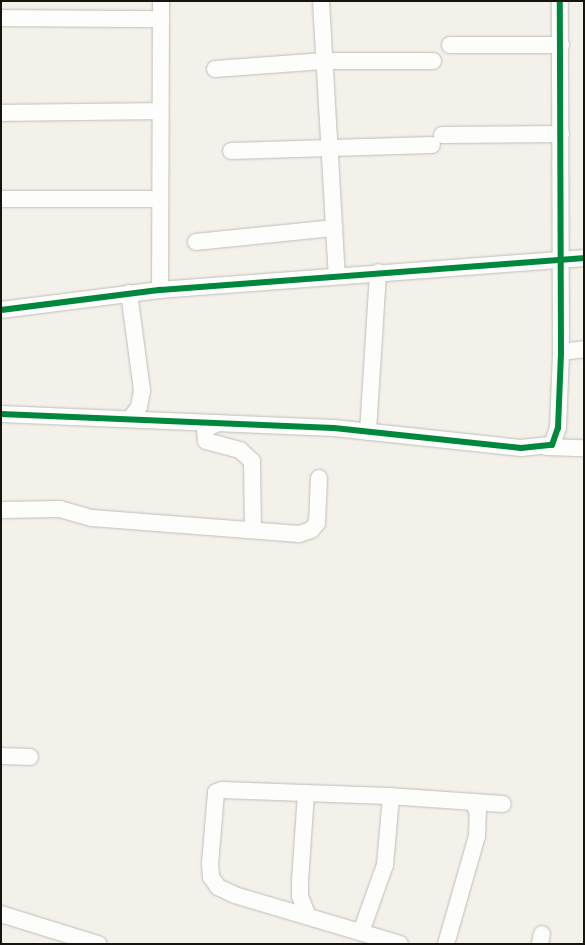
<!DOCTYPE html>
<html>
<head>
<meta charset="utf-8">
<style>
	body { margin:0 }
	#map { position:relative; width:585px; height:945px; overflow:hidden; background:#f3f1e9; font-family:Raleway,sans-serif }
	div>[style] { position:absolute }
	.roads { filter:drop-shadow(0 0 1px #bfbeb8) drop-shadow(0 0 1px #bfbeb8) }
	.minor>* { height:16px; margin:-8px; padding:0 8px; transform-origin:8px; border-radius:8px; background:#fdfdfc }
	.cycleway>* { height:6px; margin:-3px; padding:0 3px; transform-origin:3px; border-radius:3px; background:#00873e }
	span { translate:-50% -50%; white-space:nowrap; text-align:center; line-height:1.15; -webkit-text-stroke:4px #fff; paint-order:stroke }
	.frame { position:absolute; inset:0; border:2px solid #15140f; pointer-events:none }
</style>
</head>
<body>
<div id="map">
	<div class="roads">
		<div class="minor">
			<div style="left:321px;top:1px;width:274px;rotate:86.7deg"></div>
			<div style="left:1px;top:18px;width:160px;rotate:0.4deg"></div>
			<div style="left:450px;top:45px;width:111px"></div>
			<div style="left:215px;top:69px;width:109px;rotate:-4.2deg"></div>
			<div style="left:324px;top:61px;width:109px"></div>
			<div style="left:1px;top:113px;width:159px;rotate:-0.7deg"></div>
			<div style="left:442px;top:135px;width:119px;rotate:-0.5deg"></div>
			<div style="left:231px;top:151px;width:201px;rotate:-1.7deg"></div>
			<div style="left:1px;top:199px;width:159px"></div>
			<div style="left:196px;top:242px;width:139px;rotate:-5.8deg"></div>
			<div style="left:160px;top:290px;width:289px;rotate:-89.8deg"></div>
			<div style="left:129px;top:293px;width:99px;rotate:82.4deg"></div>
			<div style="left:142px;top:391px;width:16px;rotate:101deg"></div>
			<div style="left:139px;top:407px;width:15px;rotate:127deg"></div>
			<div style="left:1px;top:310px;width:160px;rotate:-7.2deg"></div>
			<div style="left:160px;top:290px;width:425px;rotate:-4.3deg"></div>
			<div style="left:561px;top:352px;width:23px;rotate:-7deg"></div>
			<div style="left:1px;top:414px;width:333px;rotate:2.4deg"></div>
			<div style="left:334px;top:428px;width:188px;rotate:6.1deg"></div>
			<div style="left:521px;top:448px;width:31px;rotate:-6deg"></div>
			<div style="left:552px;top:445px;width:18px;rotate:-71deg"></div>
			<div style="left:558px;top:428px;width:76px;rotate:-87.7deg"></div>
			<div style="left:561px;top:352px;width:351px;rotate:-90.2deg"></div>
			<div style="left:218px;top:423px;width:14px;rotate:155deg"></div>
			<div style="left:205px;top:429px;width:12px;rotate:85deg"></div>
			<div style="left:206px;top:441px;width:35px;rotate:15deg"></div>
			<div style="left:240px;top:450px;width:16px;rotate:43deg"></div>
			<div style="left:252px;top:461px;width:69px;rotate:89.2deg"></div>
			<div style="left:368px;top:432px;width:160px;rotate:-86.4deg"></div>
			<div style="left:546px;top:447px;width:37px;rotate:2deg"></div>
			<div style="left:1px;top:510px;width:59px;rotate:-1deg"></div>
			<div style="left:60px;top:509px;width:33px;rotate:16deg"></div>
			<div style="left:92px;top:518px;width:208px;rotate:4.4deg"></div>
			<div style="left:299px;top:534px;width:13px;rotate:-18deg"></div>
			<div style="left:311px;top:530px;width:9px;rotate:-49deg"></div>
			<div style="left:317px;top:523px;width:45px;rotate:-87.5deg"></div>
			<div style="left:1px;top:756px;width:29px;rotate:2deg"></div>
			<div style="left:306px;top:793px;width:87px;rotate:93.9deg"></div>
			<div style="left:300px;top:880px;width:16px;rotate:90deg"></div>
			<div style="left:300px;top:896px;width:22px;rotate:69deg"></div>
			<div style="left:1px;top:914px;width:102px;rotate:17.2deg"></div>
			<div style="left:361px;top:932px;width:71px;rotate:-70.3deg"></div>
			<div style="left:385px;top:865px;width:69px;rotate:-85deg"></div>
			<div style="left:400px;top:944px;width:172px;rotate:-163.5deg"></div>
			<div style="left:235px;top:895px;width:19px;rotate:-155deg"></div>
			<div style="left:218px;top:887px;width:12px;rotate:-125deg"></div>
			<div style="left:211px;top:877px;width:13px;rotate:-94deg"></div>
			<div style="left:210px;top:864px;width:72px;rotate:-85.2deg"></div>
			<div style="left:216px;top:792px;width:6px;rotate:-18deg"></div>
			<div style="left:222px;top:790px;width:166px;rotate:2.1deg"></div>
			<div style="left:388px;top:796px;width:115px;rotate:4deg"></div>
			<div style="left:446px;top:944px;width:112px;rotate:-74deg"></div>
			<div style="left:477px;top:836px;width:23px;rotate:-88deg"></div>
			<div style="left:478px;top:813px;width:12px;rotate:-114deg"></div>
			<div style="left:540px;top:944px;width:10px;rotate:-79deg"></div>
		</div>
	</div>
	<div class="cycleway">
		<div style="left:1px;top:310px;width:160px;rotate:-7.2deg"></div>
		<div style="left:160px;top:290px;width:425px;rotate:-4.3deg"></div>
		<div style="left:1px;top:414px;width:333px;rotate:2.4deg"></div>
		<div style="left:334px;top:428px;width:188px;rotate:6.1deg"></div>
		<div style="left:521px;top:448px;width:31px;rotate:-6deg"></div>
		<div style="left:552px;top:445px;width:18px;rotate:-71deg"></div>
		<div style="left:558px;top:428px;width:76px;rotate:-87.7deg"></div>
		<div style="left:561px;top:352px;width:351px;rotate:-90.2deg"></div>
	</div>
	<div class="frame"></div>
</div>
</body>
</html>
